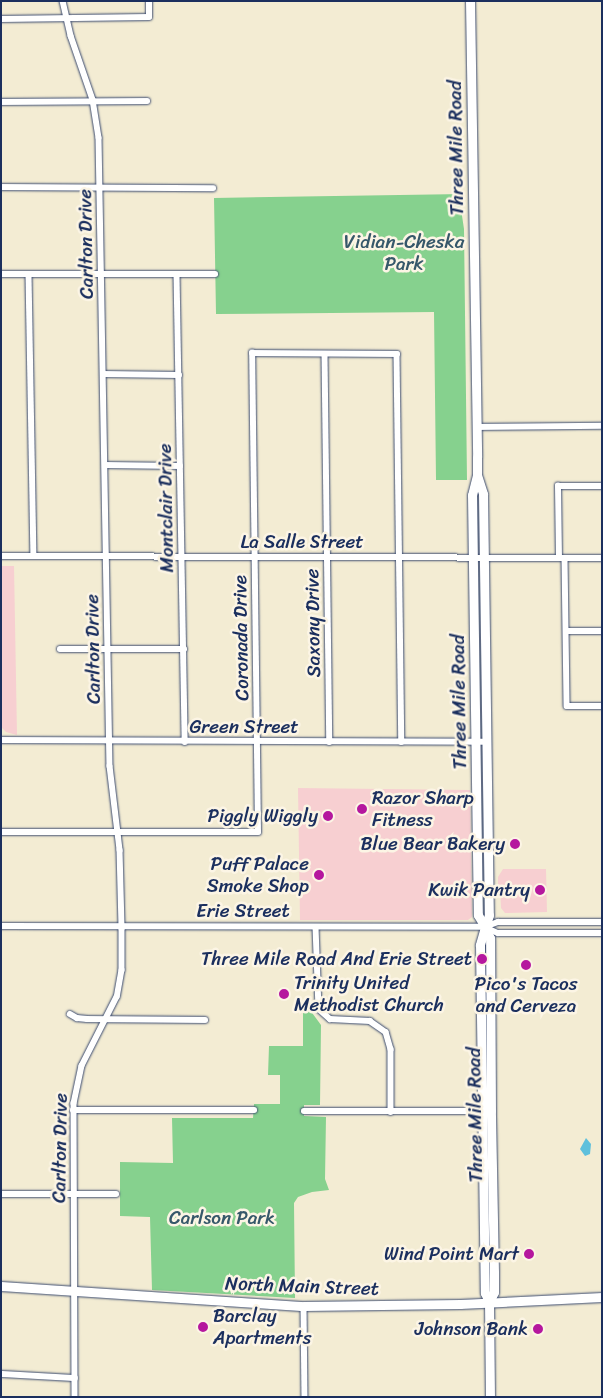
<!DOCTYPE html>
<html>
<head>
<meta charset="utf-8">
<style>
	body { margin:0 }
	#map { position:relative; width:603px; height:1398px; overflow:hidden; background:#f3ecd3; font-family:Sriracha,sans-serif }
	div>[style] { position:absolute }
	.built>* { inset:0; background:#f7cfd1 }
	.green>* { inset:0; background:#86d18e }
	.water>* { inset:0; background:#5ec0dc }
	.roads { filter:drop-shadow(0 0 1px #3b4b70) drop-shadow(0 0 1px #3b4b70) }
	.street>* { height:5.5px; margin:-2.75px; padding:0 2.75px; transform-origin:2.75px; border-radius:2.75px; background:#fff }
	.secondary>* { height:9px; margin:-4.5px; padding:0 4.5px; transform-origin:4.5px; border-radius:4.5px; background:#fff }
	.dots>* { width:14px; height:14px; translate:-50% -50%; box-sizing:border-box; border:2px solid #fcf5e5; border-radius:50% }
	span { translate:-50% -50%; white-space:nowrap; text-align:center; line-height:1.15; -webkit-text-stroke:5px #fcf5e5; paint-order:stroke }
	.street-label { font-size:19px; color:#1b2f5e }
	.park-label { font-size:19px; color:#36586a }
	.poi-label { font-size:19px; color:#1b2f5e }
	.left { translate:0 -50%; text-align:left }
	.right { translate:-100% -50%; text-align:right }
	.frame { position:absolute; inset:0; border:2px solid #1b2f5e; pointer-events:none }
</style>
</head>
<body>
<div id="map">
	<div class="built">
		<div style="clip-path:polygon(1px 566px,14px 566px,17px 735px,6px 732px,1px 727px)"></div>
		<div style="clip-path:polygon(298px 788px,470px 790px,472px 917px,468px 920px,300px 920px)"></div>
		<div style="clip-path:polygon(503px 869px,546px 869px,547px 912px,505px 913px,501px 908px,500px 887px,498px 885px,498px 877px)"></div>
	</div>
	<div class="green">
		<div style="clip-path:polygon(464px 194px,461px 209px,464px 229px,467px 480px,436px 480px,434px 312px,216px 314px,214px 198px)"></div>
		<div style="clip-path:polygon(303px 1004px,309px 1004px,310px 1010px,321px 1025px,320px 1105px,304px 1105px,304px 1116px,326px 1117px,325px 1179px,329px 1190px,312px 1192px,298px 1197px,294px 1203px,295px 1298px,152px 1290px,150px 1217px,120px 1216px,120px 1162px,173px 1163px,172px 1118px,253px 1118px,254px 1104px,280px 1104px,280px 1075px,268px 1075px,269px 1046px,303px 1046px)"></div>
	</div>
	<div class="water">
		<div style="clip-path:polygon(586px 1138px,591px 1144px,590px 1154px,585px 1156px,580px 1149px)"></div>
	</div>
	<div class="roads">
		<div class="street">
			<div style="left:63px;top:1px;width:36px;rotate:77deg"></div>
			<div style="left:71px;top:36px;width:68px;rotate:71deg"></div>
			<div style="left:93px;top:100px;width:38px;rotate:81deg"></div>
			<div style="left:99px;top:138px;width:628px;rotate:89deg"></div>
			<div style="left:110px;top:766px;width:85px;rotate:83.2deg"></div>
			<div style="left:120px;top:850px;width:78px;rotate:88.5deg"></div>
			<div style="left:122px;top:928px;width:42px;rotate:90deg"></div>
			<div style="left:122px;top:970px;width:27px;rotate:100deg"></div>
			<div style="left:117px;top:997px;width:77px;rotate:116.9deg"></div>
			<div style="left:82px;top:1066px;width:38px;rotate:102deg"></div>
			<div style="left:74px;top:1103px;width:294px;rotate:89.8deg"></div>
			<div style="left:1px;top:19px;width:148px;rotate:-0.8deg"></div>
			<div style="left:149px;top:17px;width:16px;rotate:-90deg"></div>
			<div style="left:1px;top:102px;width:146px;rotate:-0.4deg"></div>
			<div style="left:1px;top:187px;width:212px;rotate:0.3deg"></div>
			<div style="left:1px;top:274px;width:214px"></div>
			<div style="left:29px;top:274px;width:282px;rotate:89deg"></div>
			<div style="left:177px;top:274px;width:468px;rotate:89deg"></div>
			<div style="left:325px;top:354px;width:388px;rotate:89.3deg"></div>
			<div style="left:103px;top:374px;width:76px;rotate:0.8deg"></div>
			<div style="left:476px;top:427px;width:126px;rotate:-0.5deg"></div>
			<div style="left:105px;top:465px;width:75px;rotate:0.8deg"></div>
			<div style="left:1px;top:556px;width:601px;rotate:0.19deg"></div>
			<div style="left:559px;top:558px;width:72px;rotate:-90.8deg"></div>
			<div style="left:558px;top:486px;width:44px"></div>
			<div style="left:565px;top:558px;width:148px;rotate:89.2deg"></div>
			<div style="left:567px;top:706px;width:35px"></div>
			<div style="left:566px;top:631px;width:36px"></div>
			<div style="left:60px;top:649px;width:124px"></div>
			<div style="left:1px;top:740px;width:486px;rotate:0.2deg"></div>
			<div style="left:1px;top:832px;width:257px"></div>
			<div style="left:258px;top:832px;width:479px;rotate:-90.7deg"></div>
			<div style="left:252px;top:353px;width:145px;rotate:0.4deg"></div>
			<div style="left:397px;top:354px;width:388px;rotate:89.3deg"></div>
			<div style="left:1px;top:926px;width:484px;rotate:0.1deg"></div>
			<div style="left:485px;top:927px;width:14px;rotate:-21deg"></div>
			<div style="left:498px;top:922px;width:104px"></div>
			<div style="left:316px;top:927px;width:82px;rotate:87.9deg"></div>
			<div style="left:319px;top:1009px;width:15px;rotate:42deg"></div>
			<div style="left:330px;top:1019px;width:40px;rotate:2.9deg"></div>
			<div style="left:370px;top:1021px;width:19px;rotate:35deg"></div>
			<div style="left:386px;top:1032px;width:18px;rotate:74deg"></div>
			<div style="left:391px;top:1049px;width:63px;rotate:90deg"></div>
			<div style="left:485px;top:927px;width:14px;rotate:25deg"></div>
			<div style="left:498px;top:933px;width:104px"></div>
			<div style="left:70px;top:1014px;width:8px;rotate:30deg"></div>
			<div style="left:77px;top:1018px;width:10px;rotate:6deg"></div>
			<div style="left:87px;top:1019px;width:118px;rotate:0.5deg"></div>
			<div style="left:73px;top:1110px;width:181px"></div>
			<div style="left:304px;top:1111px;width:180px"></div>
			<div style="left:1px;top:1194px;width:115px"></div>
			<div style="left:304px;top:1306px;width:91px;rotate:89.4deg"></div>
			<div style="left:1px;top:1374px;width:74px;rotate:3.1deg"></div>
		</div>
		<div class="secondary">
			<div style="left:470px;top:1px;width:456px;rotate:89.1deg"></div>
			<div style="left:477px;top:457px;width:18px;rotate:90deg"></div>
			<div style="left:477px;top:475px;width:20px;rotate:72deg"></div>
			<div style="left:483px;top:494px;width:421px;rotate:89.2deg"></div>
			<div style="left:489px;top:915px;width:13px;rotate:108deg"></div>
			<div style="left:477px;top:475px;width:21px;rotate:104deg"></div>
			<div style="left:472px;top:495px;width:420px;rotate:89.2deg"></div>
			<div style="left:478px;top:915px;width:14px;rotate:60deg"></div>
			<div style="left:1px;top:1286px;width:304px;rotate:3.8deg"></div>
			<div style="left:304px;top:1306px;width:156px;rotate:-0.7deg"></div>
			<div style="left:460px;top:1304px;width:142px;rotate:-2.8deg"></div>
			<div style="left:489px;top:1302px;width:11px;rotate:-63deg"></div>
			<div style="left:494px;top:1292px;width:20px;rotate:-90deg"></div>
			<div style="left:494px;top:1272px;width:161px;rotate:-91.1deg"></div>
			<div style="left:491px;top:1111px;width:173px;rotate:-90.3deg"></div>
			<div style="left:490px;top:938px;width:12px;rotate:-114deg"></div>
			<div style="left:485px;top:927px;width:19px;rotate:106deg"></div>
			<div style="left:480px;top:945px;width:348px;rotate:89.2deg"></div>
			<div style="left:485px;top:1293px;width:10px;rotate:66deg"></div>
			<div style="left:489px;top:1302px;width:95px;rotate:89.4deg"></div>
		</div>
	</div>
	<div class="dots">
		<div style="left:362px;top:809px;background:#b5179e"></div>
		<div style="left:328px;top:816px;background:#b5179e"></div>
		<div style="left:515px;top:844px;background:#b5179e"></div>
		<div style="left:319px;top:875px;background:#b5179e"></div>
		<div style="left:540px;top:890px;background:#b5179e"></div>
		<div style="left:482px;top:959px;background:#b5179e"></div>
		<div style="left:526px;top:965px;background:#b5179e"></div>
		<div style="left:284px;top:994px;background:#b5179e"></div>
		<div style="left:529px;top:1254px;background:#b5179e"></div>
		<div style="left:203px;top:1327px;background:#b5179e"></div>
		<div style="left:538px;top:1329px;background:#b5179e"></div>
	</div>
	<div class="street-label">
		<span style="left:456px;top:148px;rotate:-91deg">Three Mile Road</span>
		<span style="left:86px;top:244px;rotate:-91deg">Carlton Drive</span>
		<span style="left:166px;top:508px;rotate:-91deg">Montclair Drive</span>
		<span style="left:302px;top:542px">La Salle Street</span>
		<span style="left:313px;top:623px;rotate:-91deg">Saxony Drive</span>
		<span style="left:241px;top:638px;rotate:-91deg">Coronada Drive</span>
		<span style="left:93px;top:649px;rotate:-91deg">Carlton Drive</span>
		<span style="left:459px;top:702px;rotate:-91deg">Three Mile Road</span>
		<span style="left:244px;top:727px">Green Street</span>
		<span style="left:243px;top:911px">Erie Street</span>
		<span style="left:475px;top:1115px;rotate:-91deg">Three Mile Road</span>
		<span style="left:60px;top:1148px;rotate:-89deg">Carlton Drive</span>
		<span style="left:302px;top:1286px;rotate:2deg">North Main Street</span>
	</div>
	<div class="park-label">
		<span style="left:404px;top:253px">Vidian-Cheska<br>Park</span>
		<span style="left:222px;top:1218px">Carlson Park</span>
	</div>
	<div class="poi-label">
		<span class="left" style="left:372px;top:809px">Razor Sharp<br>Fitness</span>
		<span class="right" style="left:318px;top:816px">Piggly Wiggly</span>
		<span class="right" style="left:505px;top:844px">Blue Bear Bakery</span>
		<span class="right" style="left:309px;top:875px">Puff Palace<br>Smoke Shop</span>
		<span class="right" style="left:530px;top:890px">Kwik Pantry</span>
		<span class="right" style="left:472px;top:959px">Three Mile Road And Erie Street</span>
		<span class="left" style="left:294px;top:994px">Trinity United<br>Methodist Church</span>
		<span style="left:526px;top:995px">Pico's Tacos<br>and Cerveza</span>
		<span class="right" style="left:519px;top:1254px">Wind Point Mart</span>
		<span class="left" style="left:213px;top:1327px">Barclay<br>Apartments</span>
		<span class="right" style="left:528px;top:1329px">Johnson Bank</span>
	</div>
	<div class="frame"></div>
</div>
</body>
</html>
